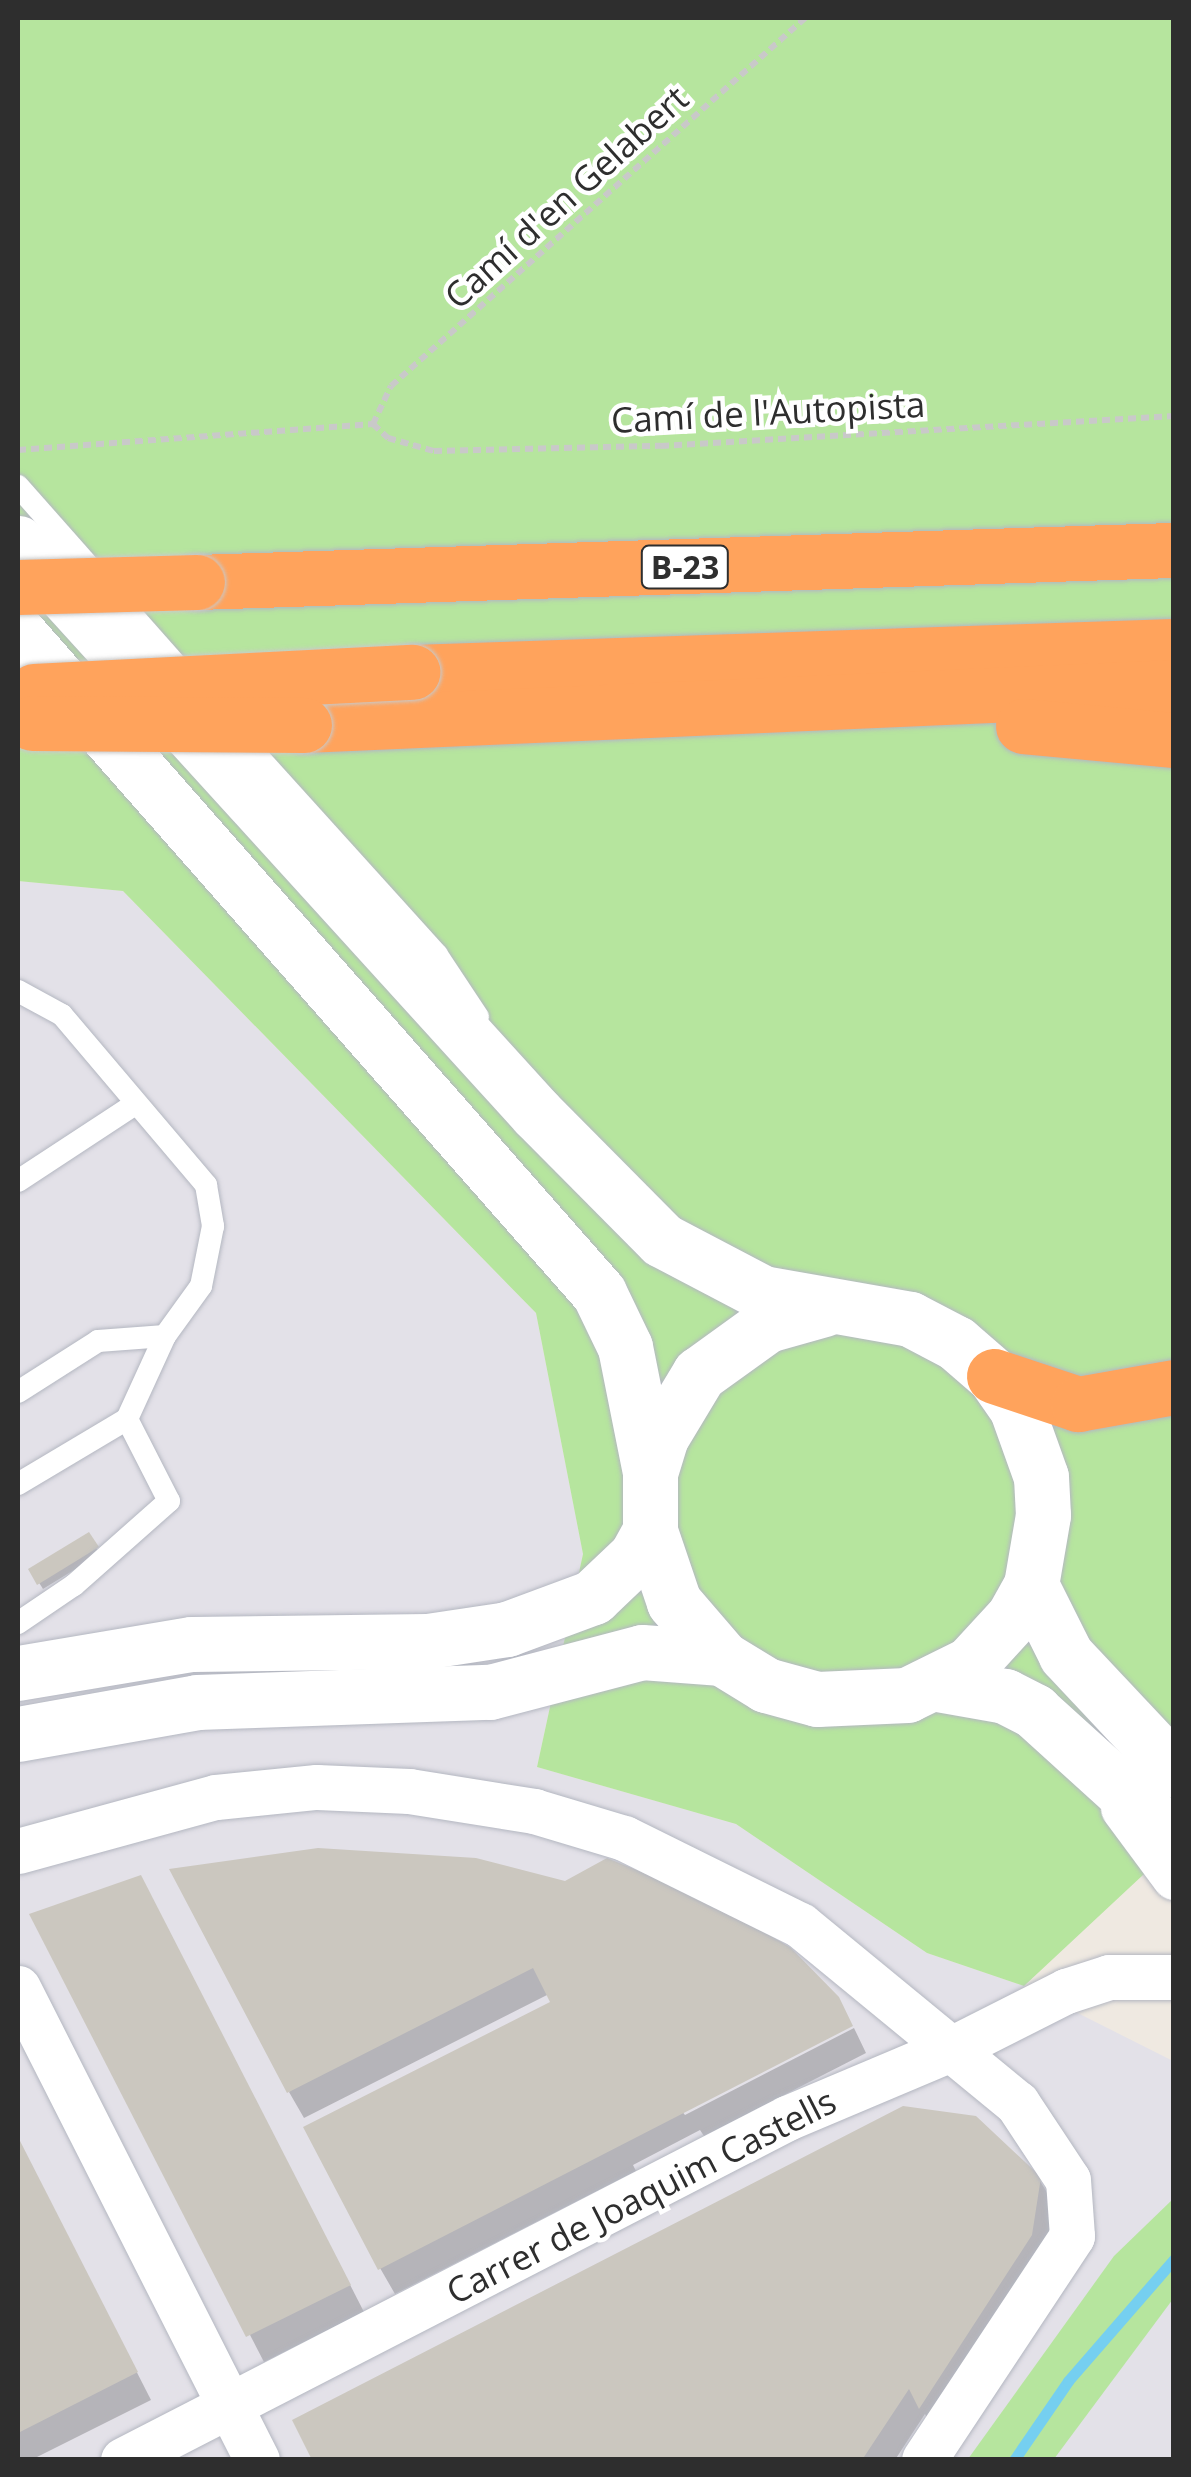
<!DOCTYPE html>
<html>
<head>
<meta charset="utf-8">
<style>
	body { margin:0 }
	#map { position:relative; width:1191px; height:2477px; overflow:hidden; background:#efe9e1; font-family:"Open Sans",sans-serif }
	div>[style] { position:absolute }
	.industrial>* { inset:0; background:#e3e1e8 }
	.green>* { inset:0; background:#b6e59e }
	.shadow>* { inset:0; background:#0003 }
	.stream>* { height:11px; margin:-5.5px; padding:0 5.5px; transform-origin:5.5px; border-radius:5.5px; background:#75cff0 }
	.building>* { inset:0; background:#cbc7bf }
	.path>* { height:6px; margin-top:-3px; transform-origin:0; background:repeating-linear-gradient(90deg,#c9c9c9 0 8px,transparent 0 13px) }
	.roads { filter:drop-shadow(0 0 2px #b4b7c1) drop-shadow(0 0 2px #b4b7c1) }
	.lane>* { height:22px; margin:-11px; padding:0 11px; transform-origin:11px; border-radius:11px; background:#fff }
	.street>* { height:45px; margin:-22.5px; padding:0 22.5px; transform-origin:22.5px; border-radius:22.5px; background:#fff }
	.secondary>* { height:55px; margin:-27.5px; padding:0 27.5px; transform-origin:27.5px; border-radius:27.5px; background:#fff }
	.highway>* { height:55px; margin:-27.5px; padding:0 27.5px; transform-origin:27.5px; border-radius:27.5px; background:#ffa35c }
	.bridges { filter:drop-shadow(0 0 2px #c9c9c9) drop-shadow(0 0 2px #c9c9c9) }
	.highway-bridge>* { height:55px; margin:-27.5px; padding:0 27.5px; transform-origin:27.5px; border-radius:27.5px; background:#ffa35c }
	span { translate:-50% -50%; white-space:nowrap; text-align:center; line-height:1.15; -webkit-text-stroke:9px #fff; paint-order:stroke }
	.shield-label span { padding:2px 8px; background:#fff; border:2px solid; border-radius:8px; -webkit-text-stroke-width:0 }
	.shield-label { font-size:32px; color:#2e2e2e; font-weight:700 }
	.street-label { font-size:35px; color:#2e2e2e }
	.frame { position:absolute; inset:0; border:20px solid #2e2e2e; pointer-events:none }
</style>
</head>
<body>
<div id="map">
	<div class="industrial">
		<div style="clip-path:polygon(18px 881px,123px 891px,536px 1313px,583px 1554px,537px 1767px,736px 1824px,927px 1953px,1024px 1986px,1173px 2061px,1173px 2459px,18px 2459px)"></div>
	</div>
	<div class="green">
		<div style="clip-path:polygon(18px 18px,1173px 18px,1173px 1847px,1024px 1986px,927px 1953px,736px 1824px,537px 1767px,583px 1554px,536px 1313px,123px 891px,18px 881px)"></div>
		<div style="clip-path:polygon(1173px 2199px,1173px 2299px,1054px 2459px,968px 2459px,1114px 2256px)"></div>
	</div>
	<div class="shadow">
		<div style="clip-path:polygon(88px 1535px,100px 1554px,43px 1589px,31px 1570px)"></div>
		<div style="clip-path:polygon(476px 1861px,685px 2115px,854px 2028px,866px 2053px,704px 2136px,700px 2130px,633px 2165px,636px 2171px,395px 2294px,380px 2268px,554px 2003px,549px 1994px,304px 2118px,289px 2092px)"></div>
		<div style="clip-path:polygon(155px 1904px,364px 2312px,264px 2362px,33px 1916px)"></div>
		<div style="clip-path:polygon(18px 2139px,151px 2400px,31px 2460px,18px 2460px)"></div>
		<div style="clip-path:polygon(1039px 2179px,1055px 2206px,1046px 2262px,932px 2426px,925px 2414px,895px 2460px,314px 2460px)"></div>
	</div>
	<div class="stream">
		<div style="left:1014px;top:2460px;width:96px;rotate:-55.6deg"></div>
		<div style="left:1068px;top:2381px;width:162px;rotate:-49deg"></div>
	</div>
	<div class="building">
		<div style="clip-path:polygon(89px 1532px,99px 1547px,37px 1585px,28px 1569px)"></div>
		<div style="clip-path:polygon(318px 1848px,476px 1858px,565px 1881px,607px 1858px,715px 1902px,791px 1948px,839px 1997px,853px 2026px,378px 2270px,303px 2127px,550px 2002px,533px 1968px,287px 2093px,169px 1869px)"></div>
		<div style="clip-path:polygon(141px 1875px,351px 2285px,246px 2337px,29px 1914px)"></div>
		<div style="clip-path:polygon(903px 2106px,976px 2116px,1041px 2177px,1032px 2235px,919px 2409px,909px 2389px,862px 2460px,312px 2460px,292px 2420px)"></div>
		<div style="clip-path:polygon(18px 2137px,138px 2372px,18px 2433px)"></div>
	</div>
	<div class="path">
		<div style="left:373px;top:424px;width:21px;rotate:43deg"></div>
		<div style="left:388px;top:438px;width:48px;rotate:15.8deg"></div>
		<div style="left:434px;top:451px;width:227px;rotate:-1.3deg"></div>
		<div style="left:661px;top:446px;width:514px;rotate:-3.35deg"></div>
		<div style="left:373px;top:424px;width:42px;rotate:-64.7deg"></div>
		<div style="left:391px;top:386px;width:554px;rotate:-41.63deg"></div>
		<div style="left:18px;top:450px;width:356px;rotate:-4.2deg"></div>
	</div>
	<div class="roads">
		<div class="lane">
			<div style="left:18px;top:486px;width:258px;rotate:48.5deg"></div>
			<div style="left:233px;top:729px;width:304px;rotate:47.9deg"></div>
			<div style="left:437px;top:955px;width:74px;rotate:56.5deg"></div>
			<div style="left:18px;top:991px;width:50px;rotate:28.6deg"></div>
			<div style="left:62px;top:1015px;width:223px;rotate:49.7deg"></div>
			<div style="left:206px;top:1185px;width:42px;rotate:80.3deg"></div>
			<div style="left:213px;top:1226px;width:61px;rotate:101.3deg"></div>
			<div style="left:201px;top:1286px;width:62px;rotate:125.8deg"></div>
			<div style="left:165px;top:1336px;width:91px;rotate:114.6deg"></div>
			<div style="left:18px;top:1181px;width:136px;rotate:-33.3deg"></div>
			<div style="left:18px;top:1392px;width:95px;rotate:-32.5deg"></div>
			<div style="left:98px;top:1341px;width:67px;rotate:-4.3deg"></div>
			<div style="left:18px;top:1484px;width:127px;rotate:-30.8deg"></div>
			<div style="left:127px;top:1419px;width:92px;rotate:62.9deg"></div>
			<div style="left:169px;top:1501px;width:127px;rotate:138.5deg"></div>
			<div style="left:74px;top:1585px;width:68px;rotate:145.8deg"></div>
		</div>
		<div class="street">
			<div style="left:1123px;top:1808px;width:86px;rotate:53.5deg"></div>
			<div style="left:18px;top:1851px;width:205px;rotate:-15.3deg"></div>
			<div style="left:216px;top:1797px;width:101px;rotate:-5.7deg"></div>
			<div style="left:317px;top:1787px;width:92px;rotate:2.5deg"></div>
			<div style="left:409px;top:1791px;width:127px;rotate:9.1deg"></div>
			<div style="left:534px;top:1811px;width:94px;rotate:16.7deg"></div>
			<div style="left:624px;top:1838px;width:196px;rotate:26.3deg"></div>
			<div style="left:800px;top:1925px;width:281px;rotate:39.4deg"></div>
			<div style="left:1017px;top:2103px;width:92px;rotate:56.5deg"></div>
			<div style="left:1068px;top:2180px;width:56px;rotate:85.9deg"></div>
			<div style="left:1072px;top:2236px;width:268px;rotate:123.5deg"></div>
			<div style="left:18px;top:1988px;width:529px;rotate:63.14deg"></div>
			<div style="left:123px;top:2460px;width:747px;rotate:-27.25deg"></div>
			<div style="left:787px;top:2118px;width:180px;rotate:-22.9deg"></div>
			<div style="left:953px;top:2048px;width:127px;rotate:-26.8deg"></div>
			<div style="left:1066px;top:1991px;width:45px;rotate:-18deg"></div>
			<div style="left:1109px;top:1977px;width:65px"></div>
		</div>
		<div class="secondary">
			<div style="left:18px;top:543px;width:772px;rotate:47.73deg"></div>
			<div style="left:537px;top:1114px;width:177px;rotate:45.2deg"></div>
			<div style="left:662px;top:1240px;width:114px;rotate:27.7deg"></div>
			<div style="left:763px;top:1293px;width:149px;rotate:10deg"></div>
			<div style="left:910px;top:1319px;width:52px;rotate:27.6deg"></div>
			<div style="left:956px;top:1343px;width:50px;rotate:41deg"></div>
			<div style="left:994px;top:1376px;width:38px;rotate:55deg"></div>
			<div style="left:1016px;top:1407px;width:74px;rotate:70.3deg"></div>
			<div style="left:1041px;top:1477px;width:38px;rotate:87deg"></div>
			<div style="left:1043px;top:1515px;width:71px;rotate:99.7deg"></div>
			<div style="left:1031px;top:1585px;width:35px;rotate:119deg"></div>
			<div style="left:1014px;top:1616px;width:65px;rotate:132.5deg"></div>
			<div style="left:970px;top:1664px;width:70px;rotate:153.8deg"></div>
			<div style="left:907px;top:1695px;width:90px;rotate:177.5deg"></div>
			<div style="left:817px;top:1699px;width:53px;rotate:-164.6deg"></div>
			<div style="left:766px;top:1685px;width:52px;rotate:-148.5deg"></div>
			<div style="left:722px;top:1658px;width:74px;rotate:-130.6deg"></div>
			<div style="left:674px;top:1602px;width:75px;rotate:-108.7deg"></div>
			<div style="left:650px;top:1531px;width:58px;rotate:-90deg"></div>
			<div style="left:650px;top:1473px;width:38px;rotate:-73deg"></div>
			<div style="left:661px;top:1437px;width:74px;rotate:-58.9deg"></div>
			<div style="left:699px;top:1374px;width:84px;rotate:-35.8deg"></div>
			<div style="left:767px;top:1325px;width:59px;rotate:-15.7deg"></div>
			<div style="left:18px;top:633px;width:879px;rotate:48.64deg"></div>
			<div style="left:599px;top:1293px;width:60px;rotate:64.3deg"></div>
			<div style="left:625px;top:1347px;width:127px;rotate:78.7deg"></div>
			<div style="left:1031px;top:1585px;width:78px;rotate:63.4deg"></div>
			<div style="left:1066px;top:1655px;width:158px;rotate:46.8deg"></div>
			<div style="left:18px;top:1673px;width:176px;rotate:-9.5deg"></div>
			<div style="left:192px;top:1644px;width:236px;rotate:-0.7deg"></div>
			<div style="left:428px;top:1641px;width:80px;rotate:-8.6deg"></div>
			<div style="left:507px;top:1629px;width:92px;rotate:-20.4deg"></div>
			<div style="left:593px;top:1597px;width:59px;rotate:-43.6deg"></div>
			<div style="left:636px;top:1556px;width:29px;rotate:-61deg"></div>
			<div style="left:937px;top:1684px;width:69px;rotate:10deg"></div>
			<div style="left:1005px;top:1696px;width:33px;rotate:27deg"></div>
			<div style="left:1034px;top:1711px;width:189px;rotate:42.2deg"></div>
			<div style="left:18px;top:1734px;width:182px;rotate:-10.1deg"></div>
			<div style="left:197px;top:1702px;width:293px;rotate:-2deg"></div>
			<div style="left:490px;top:1692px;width:157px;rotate:-14.7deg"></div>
			<div style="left:642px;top:1652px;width:80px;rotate:4.3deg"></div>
		</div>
		<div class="highway">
			<div style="left:197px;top:582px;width:978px;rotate:-1.88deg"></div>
			<div style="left:413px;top:672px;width:761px;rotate:-1.96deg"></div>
			<div style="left:304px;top:725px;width:871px;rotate:-2.5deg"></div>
			<div style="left:1023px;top:726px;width:152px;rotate:5.3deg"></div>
			<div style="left:994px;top:1376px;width:89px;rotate:18.4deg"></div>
			<div style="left:1078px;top:1404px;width:97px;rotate:-10deg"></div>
		</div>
	</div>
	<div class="bridges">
		<div class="highway-bridge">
			<div style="left:18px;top:587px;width:179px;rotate:-1.6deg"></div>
			<div style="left:34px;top:691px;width:379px;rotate:-2.9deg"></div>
			<div style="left:32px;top:723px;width:272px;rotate:0.4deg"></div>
		</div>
	</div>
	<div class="shield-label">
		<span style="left:685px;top:567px">B-23</span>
	</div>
	<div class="street-label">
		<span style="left:566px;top:197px;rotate:-42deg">Camí d'en Gelabert</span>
		<span style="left:768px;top:412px;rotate:-3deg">Camí de l'Autopista</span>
		<span style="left:641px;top:2196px;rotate:-27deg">Carrer de Joaquim Castells</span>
	</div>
	<div class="frame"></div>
</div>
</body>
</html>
